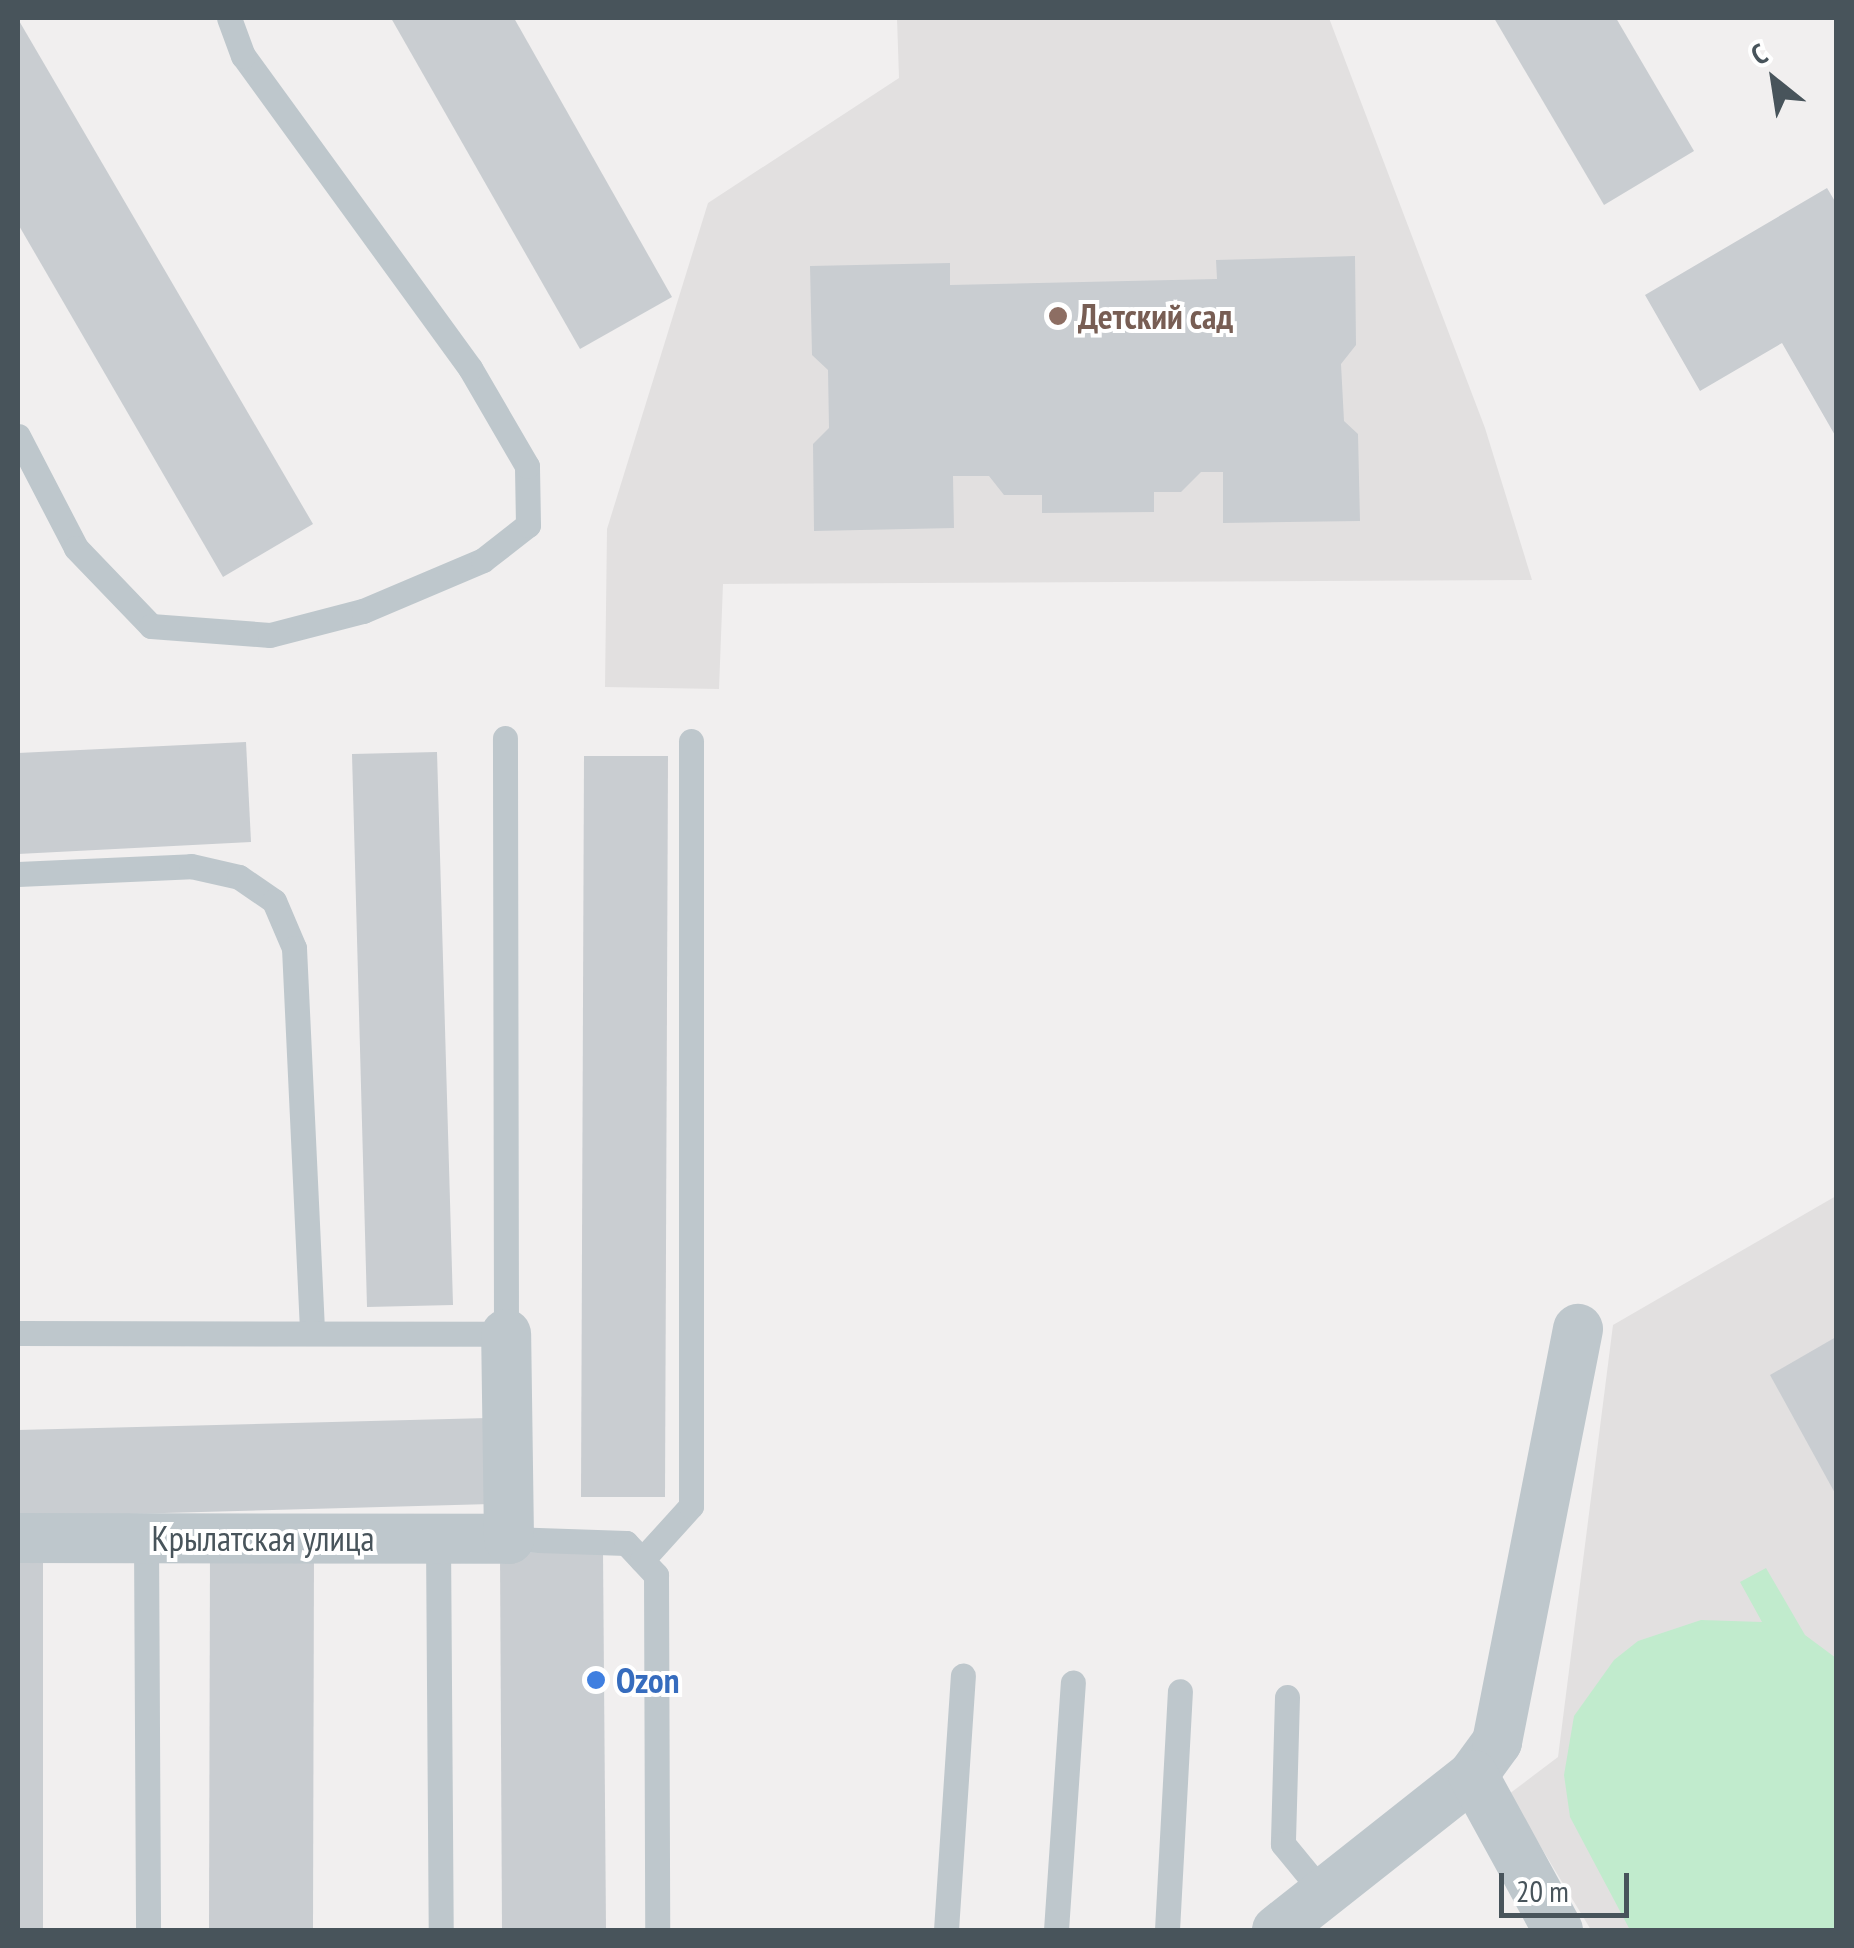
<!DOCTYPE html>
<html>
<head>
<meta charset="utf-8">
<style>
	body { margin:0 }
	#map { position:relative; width:1854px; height:1948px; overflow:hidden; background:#f1efef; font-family:"PT Sans Narrow",sans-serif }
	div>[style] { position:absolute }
	.education>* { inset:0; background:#e2e0e0 }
	.green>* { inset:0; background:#c1ebcd }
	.building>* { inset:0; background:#c9cdd1 }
	.lane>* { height:25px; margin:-12.5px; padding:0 12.5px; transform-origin:12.5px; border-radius:12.5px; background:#bec7cc }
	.street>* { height:50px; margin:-25px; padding:0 25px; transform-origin:25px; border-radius:25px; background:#bec7cc }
	.dots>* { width:28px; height:28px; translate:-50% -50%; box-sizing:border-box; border:5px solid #fff; border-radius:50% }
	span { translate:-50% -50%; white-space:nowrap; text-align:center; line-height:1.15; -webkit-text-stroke:8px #fff; paint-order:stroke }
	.education-label { font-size:35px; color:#785e54; font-weight:700 }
	.left { translate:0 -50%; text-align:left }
	.street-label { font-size:35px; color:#48545b }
	.shop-label { font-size:35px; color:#366cbe; font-weight:700 }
	.frame { position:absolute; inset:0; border:20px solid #48545b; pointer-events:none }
	.north { position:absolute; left:1724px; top:30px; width:100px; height:100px; -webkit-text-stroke:8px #fff; paint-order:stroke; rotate:330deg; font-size:28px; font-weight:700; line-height:40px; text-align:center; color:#48545b }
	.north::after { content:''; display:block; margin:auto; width:35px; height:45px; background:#48545b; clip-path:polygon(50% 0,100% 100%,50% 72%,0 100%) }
	.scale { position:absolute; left:1499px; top:1873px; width:130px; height:45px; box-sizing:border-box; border:5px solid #48545b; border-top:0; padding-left:12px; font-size:30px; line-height:35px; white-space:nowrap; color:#48545b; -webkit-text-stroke:8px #fff; paint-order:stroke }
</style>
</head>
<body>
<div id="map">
	<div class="education">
		<div style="clip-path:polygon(897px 18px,1329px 18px,1485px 428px,1532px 580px,723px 584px,719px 689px,605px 687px,607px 529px,708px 203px,899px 78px)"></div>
		<div style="clip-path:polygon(1836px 1196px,1836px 1930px,1591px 1930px,1509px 1794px,1558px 1757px,1613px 1325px)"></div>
	</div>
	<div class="green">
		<div style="clip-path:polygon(1766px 1568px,1805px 1635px,1836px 1658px,1836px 1930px,1630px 1930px,1570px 1817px,1564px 1775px,1574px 1716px,1614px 1660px,1638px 1641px,1701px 1620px,1762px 1622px,1740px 1582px)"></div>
	</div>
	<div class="building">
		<div style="clip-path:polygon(391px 18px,514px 18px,672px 297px,580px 349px)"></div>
		<div style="clip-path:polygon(1494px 18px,1616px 18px,1694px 151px,1604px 205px)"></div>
		<div style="clip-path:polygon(18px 19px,313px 524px,223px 577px,18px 224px)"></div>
		<div style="clip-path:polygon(1827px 188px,1836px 203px,1836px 437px,1782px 343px,1700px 391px,1645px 295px)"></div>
		<div style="clip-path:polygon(1355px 256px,1356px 345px,1341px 364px,1344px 421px,1358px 434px,1360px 521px,1223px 523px,1223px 472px,1201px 472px,1181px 492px,1154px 492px,1154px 512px,1042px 513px,1042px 495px,1004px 495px,989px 476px,953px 476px,954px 528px,814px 531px,813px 444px,829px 428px,828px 370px,812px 355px,810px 266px,950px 263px,950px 285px,1217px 279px,1216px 260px)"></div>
		<div style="clip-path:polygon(246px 742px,251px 842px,18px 854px,18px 753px)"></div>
		<div style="clip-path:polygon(437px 752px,453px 1305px,367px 1307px,352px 754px)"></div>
		<div style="clip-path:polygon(584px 756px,668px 756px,665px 1497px,581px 1497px)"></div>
		<div style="clip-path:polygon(1836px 1337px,1836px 1495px,1770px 1375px)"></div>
		<div style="clip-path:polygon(488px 1418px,491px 1504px,18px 1517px,18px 1430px)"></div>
		<div style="clip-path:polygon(314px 1547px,313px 1930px,209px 1930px,210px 1548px)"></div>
		<div style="clip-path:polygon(603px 1552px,606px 1930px,502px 1930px,500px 1553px)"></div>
		<div style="clip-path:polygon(43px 1561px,43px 1930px,18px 1930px,18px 1562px)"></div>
	</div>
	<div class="lane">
		<div style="left:18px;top:436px;width:126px;rotate:62.6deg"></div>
		<div style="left:76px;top:548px;width:108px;rotate:46.1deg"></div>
		<div style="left:151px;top:626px;width:119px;rotate:4.3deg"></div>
		<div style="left:270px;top:635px;width:96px;rotate:-14.5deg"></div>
		<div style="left:363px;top:611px;width:130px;rotate:-23deg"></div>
		<div style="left:483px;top:560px;width:57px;rotate:-37.9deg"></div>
		<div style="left:528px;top:525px;width:59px;rotate:-91deg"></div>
		<div style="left:527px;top:466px;width:113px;rotate:-120.2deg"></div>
		<div style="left:470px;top:368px;width:386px;rotate:-126deg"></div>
		<div style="left:243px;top:56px;width:40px;rotate:-110.2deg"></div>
		<div style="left:18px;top:874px;width:173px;rotate:-2.6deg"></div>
		<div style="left:191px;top:866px;width:49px;rotate:12.9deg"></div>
		<div style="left:239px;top:877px;width:42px;rotate:34.4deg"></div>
		<div style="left:274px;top:901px;width:51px;rotate:66.9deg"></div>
		<div style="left:294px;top:948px;width:385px;rotate:87.3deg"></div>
		<div style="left:18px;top:1333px;width:488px;rotate:0.1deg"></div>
		<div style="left:506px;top:1334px;width:596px;rotate:-90.1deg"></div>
		<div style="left:146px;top:1538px;width:392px;rotate:89.7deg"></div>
		<div style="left:438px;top:1539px;width:391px;rotate:89.6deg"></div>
		<div style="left:509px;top:1539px;width:117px;rotate:2deg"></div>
		<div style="left:626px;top:1543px;width:44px;rotate:46.8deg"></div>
		<div style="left:656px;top:1575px;width:355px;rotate:89.8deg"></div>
		<div style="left:642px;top:1560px;width:73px;rotate:-47.8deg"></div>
		<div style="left:691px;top:1506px;width:765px;rotate:-90deg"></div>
		<div style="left:1287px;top:1697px;width:147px;rotate:91.6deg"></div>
		<div style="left:1283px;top:1844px;width:65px;rotate:50.6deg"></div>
		<div style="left:946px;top:1930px;width:255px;rotate:-86.2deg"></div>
		<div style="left:1056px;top:1930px;width:248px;rotate:-86.1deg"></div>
		<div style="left:1167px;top:1930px;width:239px;rotate:-86.9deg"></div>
	</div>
	<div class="street">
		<div style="left:18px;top:1538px;width:491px;rotate:0.1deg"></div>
		<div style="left:509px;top:1539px;width:205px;rotate:-90.8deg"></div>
		<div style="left:1473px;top:1775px;width:41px;rotate:-54deg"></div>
		<div style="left:1497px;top:1742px;width:421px;rotate:-78.9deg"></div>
		<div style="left:1277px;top:1930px;width:250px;rotate:-38.3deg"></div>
		<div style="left:1473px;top:1775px;width:177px;rotate:61.3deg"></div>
	</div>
	<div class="dots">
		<div style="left:1058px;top:316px;background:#8d6e63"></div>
		<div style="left:596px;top:1680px;background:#3f7fe0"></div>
	</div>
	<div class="education-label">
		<span class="left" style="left:1078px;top:316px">Детский сад</span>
	</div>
	<div class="street-label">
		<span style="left:263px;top:1538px">Крылатская улица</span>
	</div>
	<div class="shop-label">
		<span class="left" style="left:616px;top:1680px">Ozon</span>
	</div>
	<div class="frame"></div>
	<div class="north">С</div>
	<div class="scale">20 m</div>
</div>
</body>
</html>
